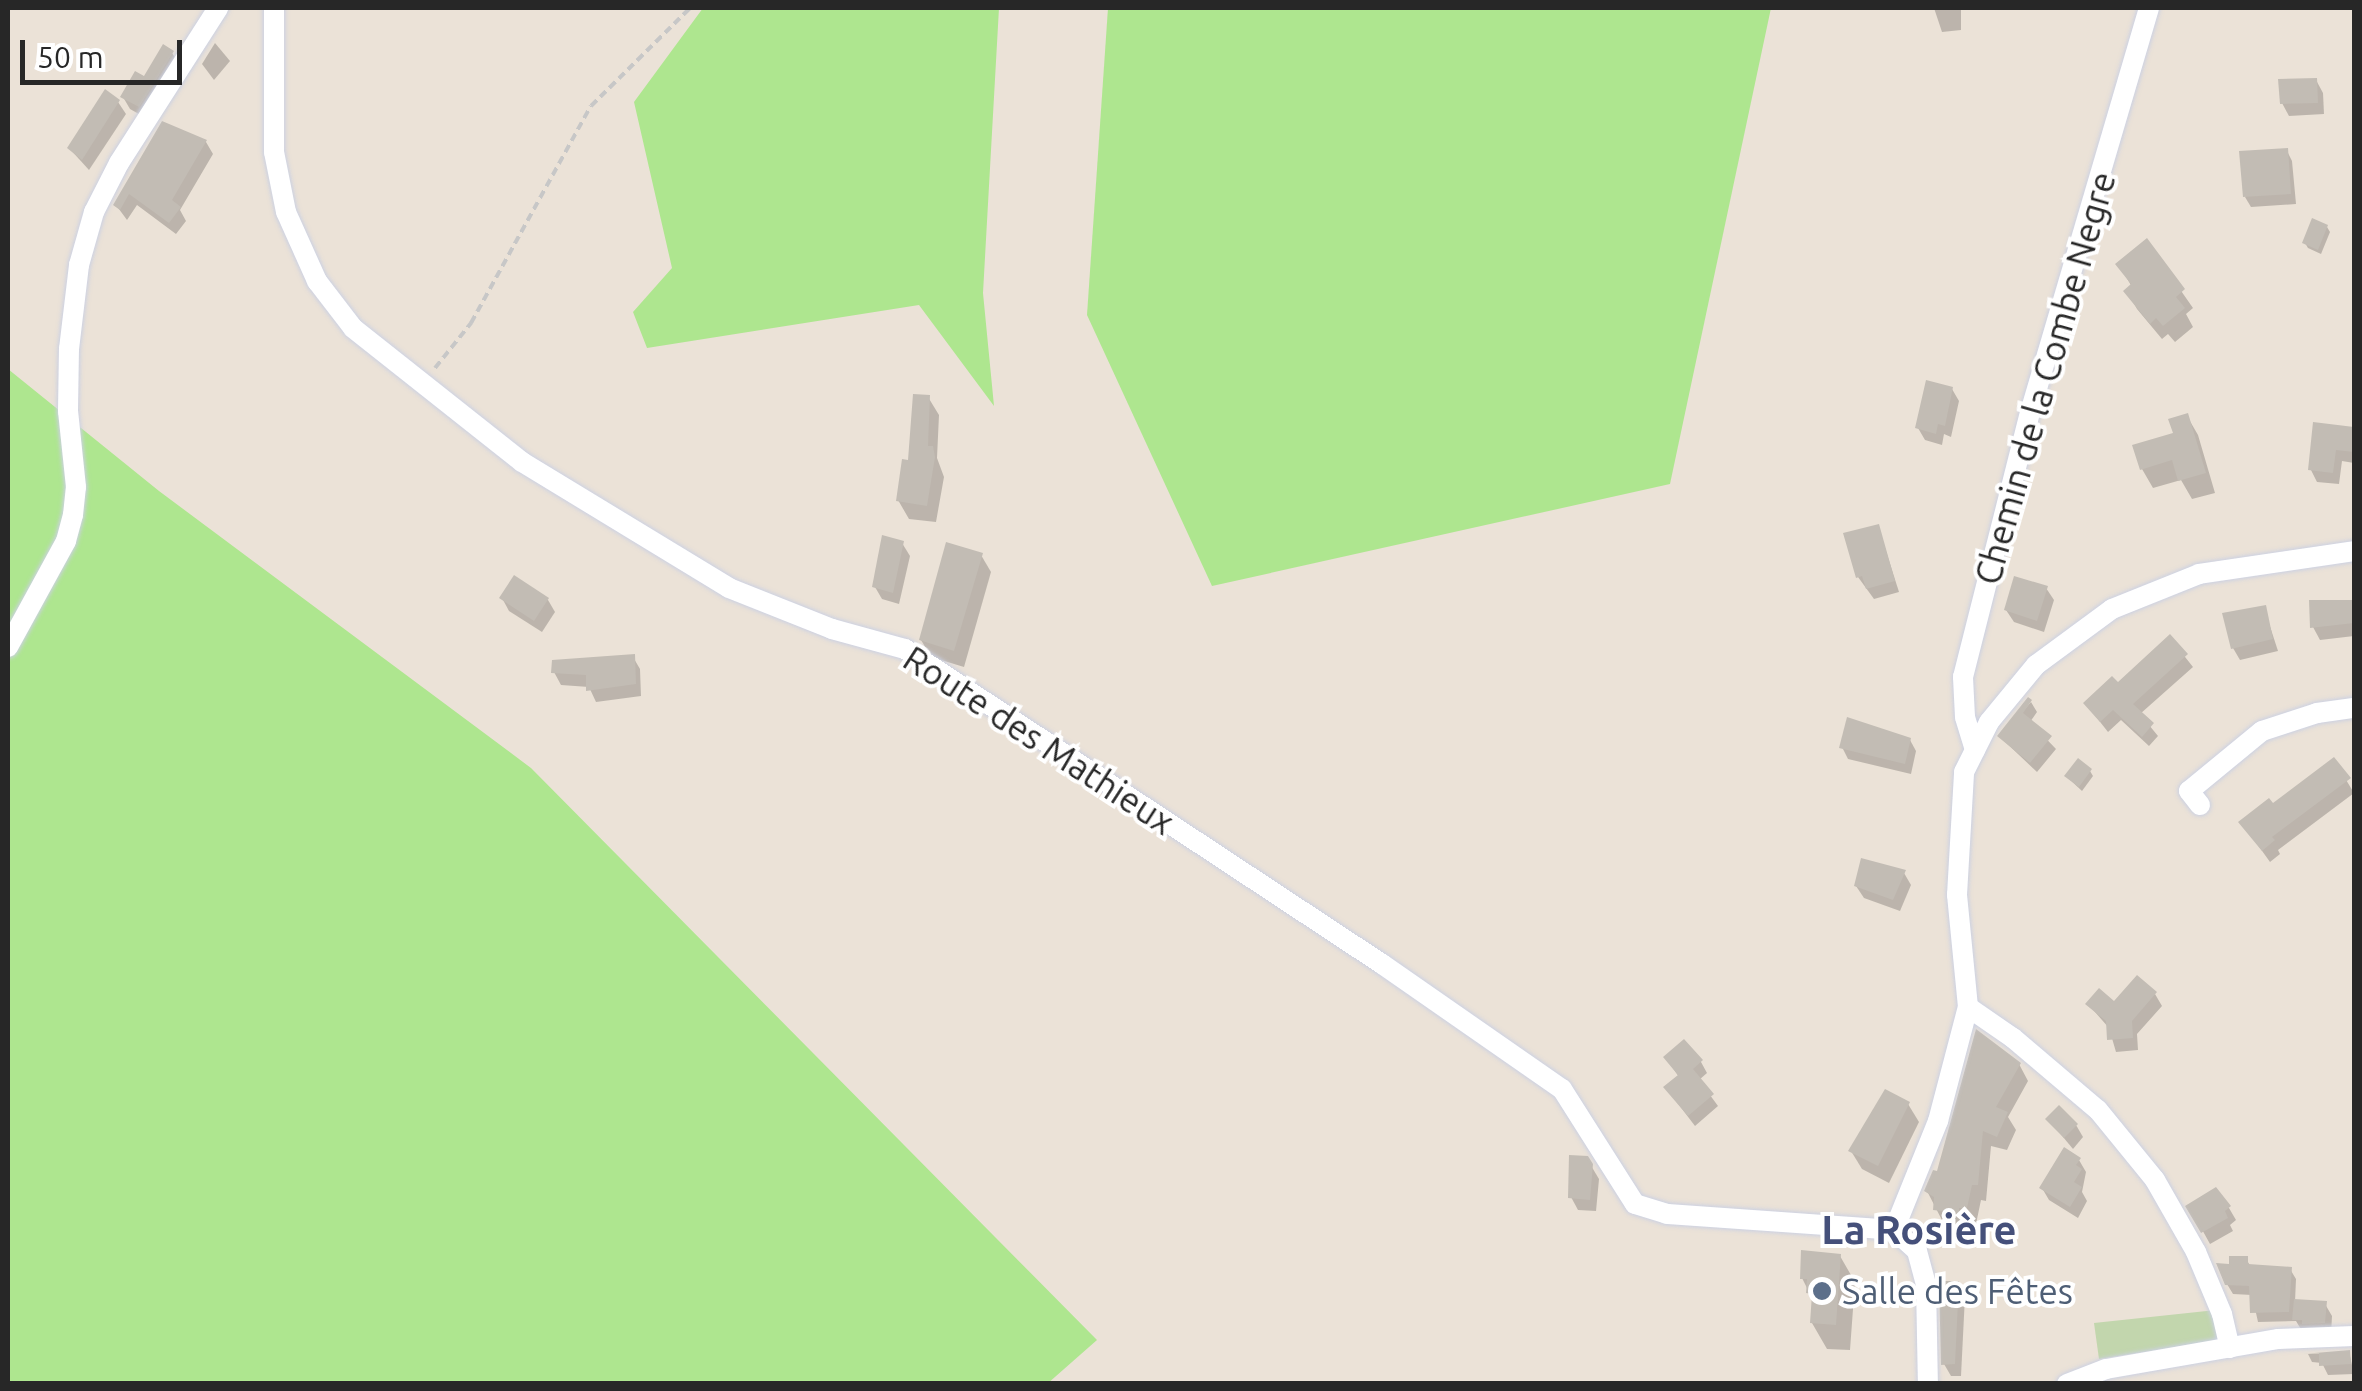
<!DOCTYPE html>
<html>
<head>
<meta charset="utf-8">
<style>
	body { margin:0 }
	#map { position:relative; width:2362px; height:1391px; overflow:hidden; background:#ebe2d7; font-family:Ubuntu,sans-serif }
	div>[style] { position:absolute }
	.green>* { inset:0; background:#aee68f }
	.cemetery>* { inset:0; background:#c2d6ad }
	.shadow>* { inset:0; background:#0003 }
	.building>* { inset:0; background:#c2bcb4 }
	.path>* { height:4px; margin-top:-2px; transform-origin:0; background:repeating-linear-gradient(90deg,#c7c7c7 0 8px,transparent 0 13px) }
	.roads { filter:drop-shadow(0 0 2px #ccd1e2) drop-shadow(0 0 2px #ccd1e2) }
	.street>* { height:20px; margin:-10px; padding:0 10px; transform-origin:10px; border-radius:10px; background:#fff }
	.dots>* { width:28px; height:28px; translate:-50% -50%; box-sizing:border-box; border:5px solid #fff; border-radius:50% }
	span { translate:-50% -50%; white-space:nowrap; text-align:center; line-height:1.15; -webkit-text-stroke:8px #fff; paint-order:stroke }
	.street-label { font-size:35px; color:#272727 }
	.service-label { font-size:35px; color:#4e5e75 }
	.left { translate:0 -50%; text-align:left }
	.quarter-label { font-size:40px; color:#45507a; font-weight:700 }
	.frame { position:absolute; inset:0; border:10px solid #272727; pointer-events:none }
	.scale { position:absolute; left:20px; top:40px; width:162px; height:45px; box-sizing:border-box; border:5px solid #272727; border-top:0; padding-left:12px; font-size:30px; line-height:35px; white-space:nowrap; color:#272727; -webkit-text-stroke:8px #fff; paint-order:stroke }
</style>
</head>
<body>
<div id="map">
	<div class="green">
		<div style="clip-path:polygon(703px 8px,999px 8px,983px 293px,994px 406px,919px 305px,647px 348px,633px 312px,672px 268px,634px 102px)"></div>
		<div style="clip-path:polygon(1108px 8px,1771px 8px,1670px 484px,1212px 586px,1087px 315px)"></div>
		<div style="clip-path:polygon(8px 369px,159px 491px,531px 768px,1097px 1340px,1047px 1384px,8px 1383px)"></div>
	</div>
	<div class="cemetery">
		<div style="clip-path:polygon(2216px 1310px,2221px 1340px,2099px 1359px,2094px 1323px)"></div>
	</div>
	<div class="shadow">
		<div style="clip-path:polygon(1934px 8px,1961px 8px,1961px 30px,1942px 32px)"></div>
		<div style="clip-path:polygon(215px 43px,230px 61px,214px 80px,202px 64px)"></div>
		<div style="clip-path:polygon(172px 53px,180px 65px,146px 118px,130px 109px,123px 97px)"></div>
		<div style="clip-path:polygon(2316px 80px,2323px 93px,2324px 114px,2289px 116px,2282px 103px)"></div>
		<div style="clip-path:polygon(118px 102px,126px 114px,89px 170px,69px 148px)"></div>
		<div style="clip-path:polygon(163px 124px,206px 142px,213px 154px,180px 210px,186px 221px,176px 234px,137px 205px,127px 220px,116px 205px)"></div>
		<div style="clip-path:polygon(2287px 151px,2292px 161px,2296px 204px,2251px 207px,2245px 197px)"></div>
		<div style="clip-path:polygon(2327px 227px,2330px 232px,2321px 254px,2308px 248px,2305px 243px)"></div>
		<div style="clip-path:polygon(2147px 242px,2193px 308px,2186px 314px,2193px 327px,2175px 342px,2168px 334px,2162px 339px,2137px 309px,2127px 291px,2132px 287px,2119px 265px)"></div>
		<div style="clip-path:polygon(1952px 389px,1959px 401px,1951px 437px,1944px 434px,1942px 445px,1925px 440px,1918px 428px)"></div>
		<div style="clip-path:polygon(928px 397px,939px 415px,937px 458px,944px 477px,936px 522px,909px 519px,898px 500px)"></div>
		<div style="clip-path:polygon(2187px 416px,2198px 435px,2215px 493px,2192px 499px,2181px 480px,2153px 488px,2142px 469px,2176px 434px)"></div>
		<div style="clip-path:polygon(2316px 425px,2354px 429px,2354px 463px,2342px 461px,2339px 484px,2317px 482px,2311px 470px)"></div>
		<div style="clip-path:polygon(1878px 526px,1899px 592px,1874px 599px,1858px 577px)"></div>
		<div style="clip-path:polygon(902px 543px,910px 556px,899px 604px,882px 599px,875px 587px)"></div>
		<div style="clip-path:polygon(981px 555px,991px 572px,964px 667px,931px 657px,921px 640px)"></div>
		<div style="clip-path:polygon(2046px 588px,2054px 600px,2044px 632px,2014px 622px,2006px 610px)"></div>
		<div style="clip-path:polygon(502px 598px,548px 600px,555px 612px,542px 632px,509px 611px)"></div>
		<div style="clip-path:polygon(2311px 602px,2354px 602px,2354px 636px,2320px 640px,2313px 627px)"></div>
		<div style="clip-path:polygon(2264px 608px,2278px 651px,2240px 660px,2233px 648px)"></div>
		<div style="clip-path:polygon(2170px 638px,2193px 667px,2140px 714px,2158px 736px,2149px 746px,2121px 720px,2108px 732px,2086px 704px,2118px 685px)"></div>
		<div style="clip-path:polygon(633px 657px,640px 669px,641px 696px,596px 702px,589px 687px,561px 685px,554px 672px)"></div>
		<div style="clip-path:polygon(2031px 702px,2037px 712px,2030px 722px,2056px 749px,2037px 772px,2000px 737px)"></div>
		<div style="clip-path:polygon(1910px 740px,1916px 751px,1911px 774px,1848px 759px,1842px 747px)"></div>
		<div style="clip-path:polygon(2334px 760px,2354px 793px,2278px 850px,2280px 854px,2270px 862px,2242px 823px,2273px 807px)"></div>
		<div style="clip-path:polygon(2090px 771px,2093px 776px,2082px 791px,2067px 777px)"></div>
		<div style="clip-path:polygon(1904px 873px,1911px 885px,1900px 911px,1864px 898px,1856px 886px)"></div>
		<div style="clip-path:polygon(2155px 994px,2162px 1006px,2137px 1034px,2138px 1050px,2116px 1052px,2109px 1028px,2088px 1004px,2115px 1005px)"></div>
		<div style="clip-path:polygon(1666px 1058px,1701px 1062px,1707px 1073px,1699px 1080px,1718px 1106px,1695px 1126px,1666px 1088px,1679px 1077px)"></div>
		<div style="clip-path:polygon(2019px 1064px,2028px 1081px,2008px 1117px,2016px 1130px,2007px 1150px,1991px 1146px,1986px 1201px,1981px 1200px,1976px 1224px,1967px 1223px,1967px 1229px,1945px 1226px,1927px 1191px)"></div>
		<div style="clip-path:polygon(1908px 1104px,1919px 1122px,1889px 1183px,1862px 1169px,1851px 1151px)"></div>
		<div style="clip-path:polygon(2048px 1119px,2076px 1125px,2083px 1137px,2073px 1149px)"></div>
		<div style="clip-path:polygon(1587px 1159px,1599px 1179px,1596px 1211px,1578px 1210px,1571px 1197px)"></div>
		<div style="clip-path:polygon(2079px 1160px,2086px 1172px,2082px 1192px,2087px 1201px,2078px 1218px,2049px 1200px,2042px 1188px)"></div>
		<div style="clip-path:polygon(2189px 1206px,2229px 1208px,2236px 1220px,2230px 1225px,2233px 1231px,2210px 1244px)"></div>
		<div style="clip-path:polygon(1840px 1256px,1855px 1282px,1850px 1350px,1827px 1349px,1812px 1323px,1814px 1302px,1802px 1278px)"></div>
		<div style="clip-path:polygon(2246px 1259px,2251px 1267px,2290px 1269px,2296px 1279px,2295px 1302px,2325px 1304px,2332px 1316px,2331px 1335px,2302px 1331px,2296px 1321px,2258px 1322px,2252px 1295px,2233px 1294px,2227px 1284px,2231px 1266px)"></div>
		<div style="clip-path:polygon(1958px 1284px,1965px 1296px,1961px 1376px,1951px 1376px,1944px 1364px)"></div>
		<div style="clip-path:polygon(2349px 1352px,2354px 1374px,2328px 1375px,2322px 1363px,2312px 1362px,2308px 1354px)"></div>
	</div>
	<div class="building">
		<div style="clip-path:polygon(163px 44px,174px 51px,139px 107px,120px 97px,135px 71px,144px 76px)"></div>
		<div style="clip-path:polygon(2317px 78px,2318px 103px,2280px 104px,2278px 79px)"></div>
		<div style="clip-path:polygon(105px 89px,120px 100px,82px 160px,67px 148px)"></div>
		<div style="clip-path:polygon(162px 121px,207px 140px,172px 200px,181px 207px,169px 223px,129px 194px,120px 210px,113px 205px)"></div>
		<div style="clip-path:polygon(2288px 148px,2291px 194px,2243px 197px,2239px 151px)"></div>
		<div style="clip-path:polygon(2312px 218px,2328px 225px,2318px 250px,2302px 243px)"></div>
		<div style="clip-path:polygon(2147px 238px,2185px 289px,2176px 297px,2185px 308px,2163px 326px,2156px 318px,2150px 324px,2123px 291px,2131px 284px,2115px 264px)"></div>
		<div style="clip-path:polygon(1926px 380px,1953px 387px,1945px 426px,1938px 424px,1936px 434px,1915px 428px)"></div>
		<div style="clip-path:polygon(913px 394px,930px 395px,928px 446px,933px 446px,935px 457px,927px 506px,896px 501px,902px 459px,908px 460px)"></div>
		<div style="clip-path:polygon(2188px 413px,2206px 473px,2178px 481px,2172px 460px,2140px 470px,2132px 445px,2173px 433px,2168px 419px)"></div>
		<div style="clip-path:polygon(2313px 422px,2354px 427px,2354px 452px,2336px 450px,2333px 473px,2308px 470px)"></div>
		<div style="clip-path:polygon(1879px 524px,1895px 581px,1866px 589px,1862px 576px,1856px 578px,1843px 533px)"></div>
		<div style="clip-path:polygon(882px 535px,904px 541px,893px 593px,872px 587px)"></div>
		<div style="clip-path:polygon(946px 542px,983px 553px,954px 651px,919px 640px)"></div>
		<div style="clip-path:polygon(514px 575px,549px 598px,534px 621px,499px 598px)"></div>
		<div style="clip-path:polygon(2014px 576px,2048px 586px,2037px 621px,2004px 610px)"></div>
		<div style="clip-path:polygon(2309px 600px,2354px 600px,2354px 623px,2310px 628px)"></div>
		<div style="clip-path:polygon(2266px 605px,2273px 639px,2231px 649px,2222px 613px)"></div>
		<div style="clip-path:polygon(2170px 634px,2188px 654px,2133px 704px,2154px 723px,2142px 737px,2113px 710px,2100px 722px,2083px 703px,2112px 676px,2118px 682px)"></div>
		<div style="clip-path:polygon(635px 654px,636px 684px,586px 691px,586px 675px,551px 673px,552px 660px)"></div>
		<div style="clip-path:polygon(2028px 697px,2032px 700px,2023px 713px,2052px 736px,2030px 763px,1997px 736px)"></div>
		<div style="clip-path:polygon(1847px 717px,1911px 738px,1905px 764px,1839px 748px)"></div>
		<div style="clip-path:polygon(2334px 757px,2351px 778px,2272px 837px,2275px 840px,2262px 851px,2238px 822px,2269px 798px,2273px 803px)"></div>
		<div style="clip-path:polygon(2078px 758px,2092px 769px,2079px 787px,2064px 776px)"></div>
		<div style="clip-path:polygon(1861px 858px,1906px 870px,1893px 900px,1854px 886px)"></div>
		<div style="clip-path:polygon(2137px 975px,2157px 992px,2132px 1021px,2133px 1038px,2107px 1040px,2106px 1021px,2085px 1004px,2099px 988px,2114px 1001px)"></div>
		<div style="clip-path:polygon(1976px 1029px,2021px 1063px,1996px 1107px,2008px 1112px,1997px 1137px,1983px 1131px,1978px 1185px,1972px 1185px,1967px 1208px,1959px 1208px,1959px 1213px,1933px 1210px,1934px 1197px,1924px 1191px,1933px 1170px,1937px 1171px)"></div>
		<div style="clip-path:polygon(1684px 1039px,1703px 1060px,1693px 1069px,1714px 1094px,1688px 1116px,1663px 1087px,1678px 1075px,1663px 1057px)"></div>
		<div style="clip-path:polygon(1885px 1089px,1910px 1102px,1878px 1166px,1848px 1151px)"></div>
		<div style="clip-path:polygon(2059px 1105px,2078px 1124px,2064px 1138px,2045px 1119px)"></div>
		<div style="clip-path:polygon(2064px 1147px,2081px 1158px,2076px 1165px,2082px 1169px,2074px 1182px,2082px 1187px,2070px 1207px,2039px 1188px)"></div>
		<div style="clip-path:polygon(1569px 1155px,1588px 1156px,1593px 1164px,1590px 1200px,1568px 1198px)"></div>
		<div style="clip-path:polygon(2216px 1187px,2231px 1206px,2225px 1211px,2228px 1218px,2201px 1233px,2185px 1206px)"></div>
		<div style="clip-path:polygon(1801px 1250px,1841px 1254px,1836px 1325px,1810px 1323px,1812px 1294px,1806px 1293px,1807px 1279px,1800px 1279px)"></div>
		<div style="clip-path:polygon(2229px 1256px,2248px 1256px,2248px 1264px,2292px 1267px,2289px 1312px,2250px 1313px,2249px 1286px,2225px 1285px,2216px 1263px,2229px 1264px)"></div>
		<div style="clip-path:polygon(1939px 1281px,1959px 1281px,1955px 1364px,1941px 1365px)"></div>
		<div style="clip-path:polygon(2294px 1299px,2327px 1301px,2325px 1323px,2302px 1324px,2302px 1320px,2292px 1320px)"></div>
		<div style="clip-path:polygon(2350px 1350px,2351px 1364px,2319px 1366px,2319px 1353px,2303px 1354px)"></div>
	</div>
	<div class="path">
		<div style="left:435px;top:368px;width:58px;rotate:-51.3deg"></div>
		<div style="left:471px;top:323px;width:248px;rotate:-61.1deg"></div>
		<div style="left:591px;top:106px;width:139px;rotate:-44.7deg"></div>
	</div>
	<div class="roads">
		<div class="street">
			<div style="left:274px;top:8px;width:144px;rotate:90deg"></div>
			<div style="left:274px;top:152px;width:61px;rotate:78.7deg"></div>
			<div style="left:286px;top:212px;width:76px;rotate:65.8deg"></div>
			<div style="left:317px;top:281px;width:59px;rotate:52.5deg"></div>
			<div style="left:353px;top:328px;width:216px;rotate:38.4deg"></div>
			<div style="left:522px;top:462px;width:242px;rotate:31.3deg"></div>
			<div style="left:729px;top:588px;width:111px;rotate:21.7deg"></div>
			<div style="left:832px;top:629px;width:76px;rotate:15.3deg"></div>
			<div style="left:905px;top:649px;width:572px;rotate:33.44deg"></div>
			<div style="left:1382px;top:964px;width:219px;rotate:34.8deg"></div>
			<div style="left:1562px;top:1089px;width:136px;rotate:57.6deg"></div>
			<div style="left:1635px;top:1204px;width:34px;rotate:17deg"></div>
			<div style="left:1667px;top:1214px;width:228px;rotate:4deg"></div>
			<div style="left:8px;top:647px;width:121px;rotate:-61.3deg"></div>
			<div style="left:66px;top:541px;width:27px;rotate:-75deg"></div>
			<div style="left:73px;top:515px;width:28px;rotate:-84deg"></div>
			<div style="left:76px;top:487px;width:76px;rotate:-96deg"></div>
			<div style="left:68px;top:411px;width:62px;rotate:-89.1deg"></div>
			<div style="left:69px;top:349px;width:85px;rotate:-83.2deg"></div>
			<div style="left:79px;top:265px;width:55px;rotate:-74.2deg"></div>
			<div style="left:94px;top:212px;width:55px;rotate:-63deg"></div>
			<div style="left:119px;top:163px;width:184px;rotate:-57.4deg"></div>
			<div style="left:1975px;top:750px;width:34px;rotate:-107deg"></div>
			<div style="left:1965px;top:717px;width:40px;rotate:-92.9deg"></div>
			<div style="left:1963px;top:677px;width:276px;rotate:-75.8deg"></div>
			<div style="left:2031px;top:409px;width:418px;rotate:-73.6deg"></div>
			<div style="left:2200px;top:805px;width:18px;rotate:-128deg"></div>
			<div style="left:2189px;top:791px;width:94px;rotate:-39.4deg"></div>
			<div style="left:2262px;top:731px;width:58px;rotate:-18.1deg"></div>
			<div style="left:2317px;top:713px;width:37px;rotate:-8deg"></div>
			<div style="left:1968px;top:1007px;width:55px;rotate:34.6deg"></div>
			<div style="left:2013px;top:1038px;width:111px;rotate:40.3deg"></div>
			<div style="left:2098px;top:1110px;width:90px;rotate:50.8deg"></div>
			<div style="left:2155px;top:1180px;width:83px;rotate:60.3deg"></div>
			<div style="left:2196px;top:1252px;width:67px;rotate:67.2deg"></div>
			<div style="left:2222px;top:1314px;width:35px;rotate:77deg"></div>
			<div style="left:1894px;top:1230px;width:118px;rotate:-68deg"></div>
			<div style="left:1938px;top:1121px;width:118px;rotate:-75.3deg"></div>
			<div style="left:1968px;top:1007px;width:113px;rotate:-95.6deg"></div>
			<div style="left:1957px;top:895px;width:123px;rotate:-86.7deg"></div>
			<div style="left:1964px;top:772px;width:56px;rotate:-63.4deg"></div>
			<div style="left:1989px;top:722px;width:74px;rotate:-50.5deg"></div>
			<div style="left:2036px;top:665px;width:94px;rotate:-36.4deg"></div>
			<div style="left:2112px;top:609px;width:94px;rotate:-21.9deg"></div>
			<div style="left:2199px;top:574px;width:157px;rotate:-8.4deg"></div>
			<div style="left:1894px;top:1230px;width:31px;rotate:42deg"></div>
			<div style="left:1917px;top:1251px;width:34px;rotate:75deg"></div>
			<div style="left:1926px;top:1284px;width:100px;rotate:88.9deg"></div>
			<div style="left:2067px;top:1384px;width:42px;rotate:-21deg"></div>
			<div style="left:2106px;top:1369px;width:175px;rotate:-9.9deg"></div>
			<div style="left:2278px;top:1339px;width:76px;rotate:-2.3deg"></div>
		</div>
	</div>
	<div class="dots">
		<div style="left:1822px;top:1291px;background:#5c6f8a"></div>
	</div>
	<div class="street-label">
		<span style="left:2045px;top:378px;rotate:-74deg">Chemin de la Combe Negre</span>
		<span style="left:1039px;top:740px;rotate:33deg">Route des Mathieux</span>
	</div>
	<div class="service-label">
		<span class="left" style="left:1842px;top:1291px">Salle des Fêtes</span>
	</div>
	<div class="quarter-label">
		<span style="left:1919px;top:1230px">La Rosière</span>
	</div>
	<div class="frame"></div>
	<div class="scale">50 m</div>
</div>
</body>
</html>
